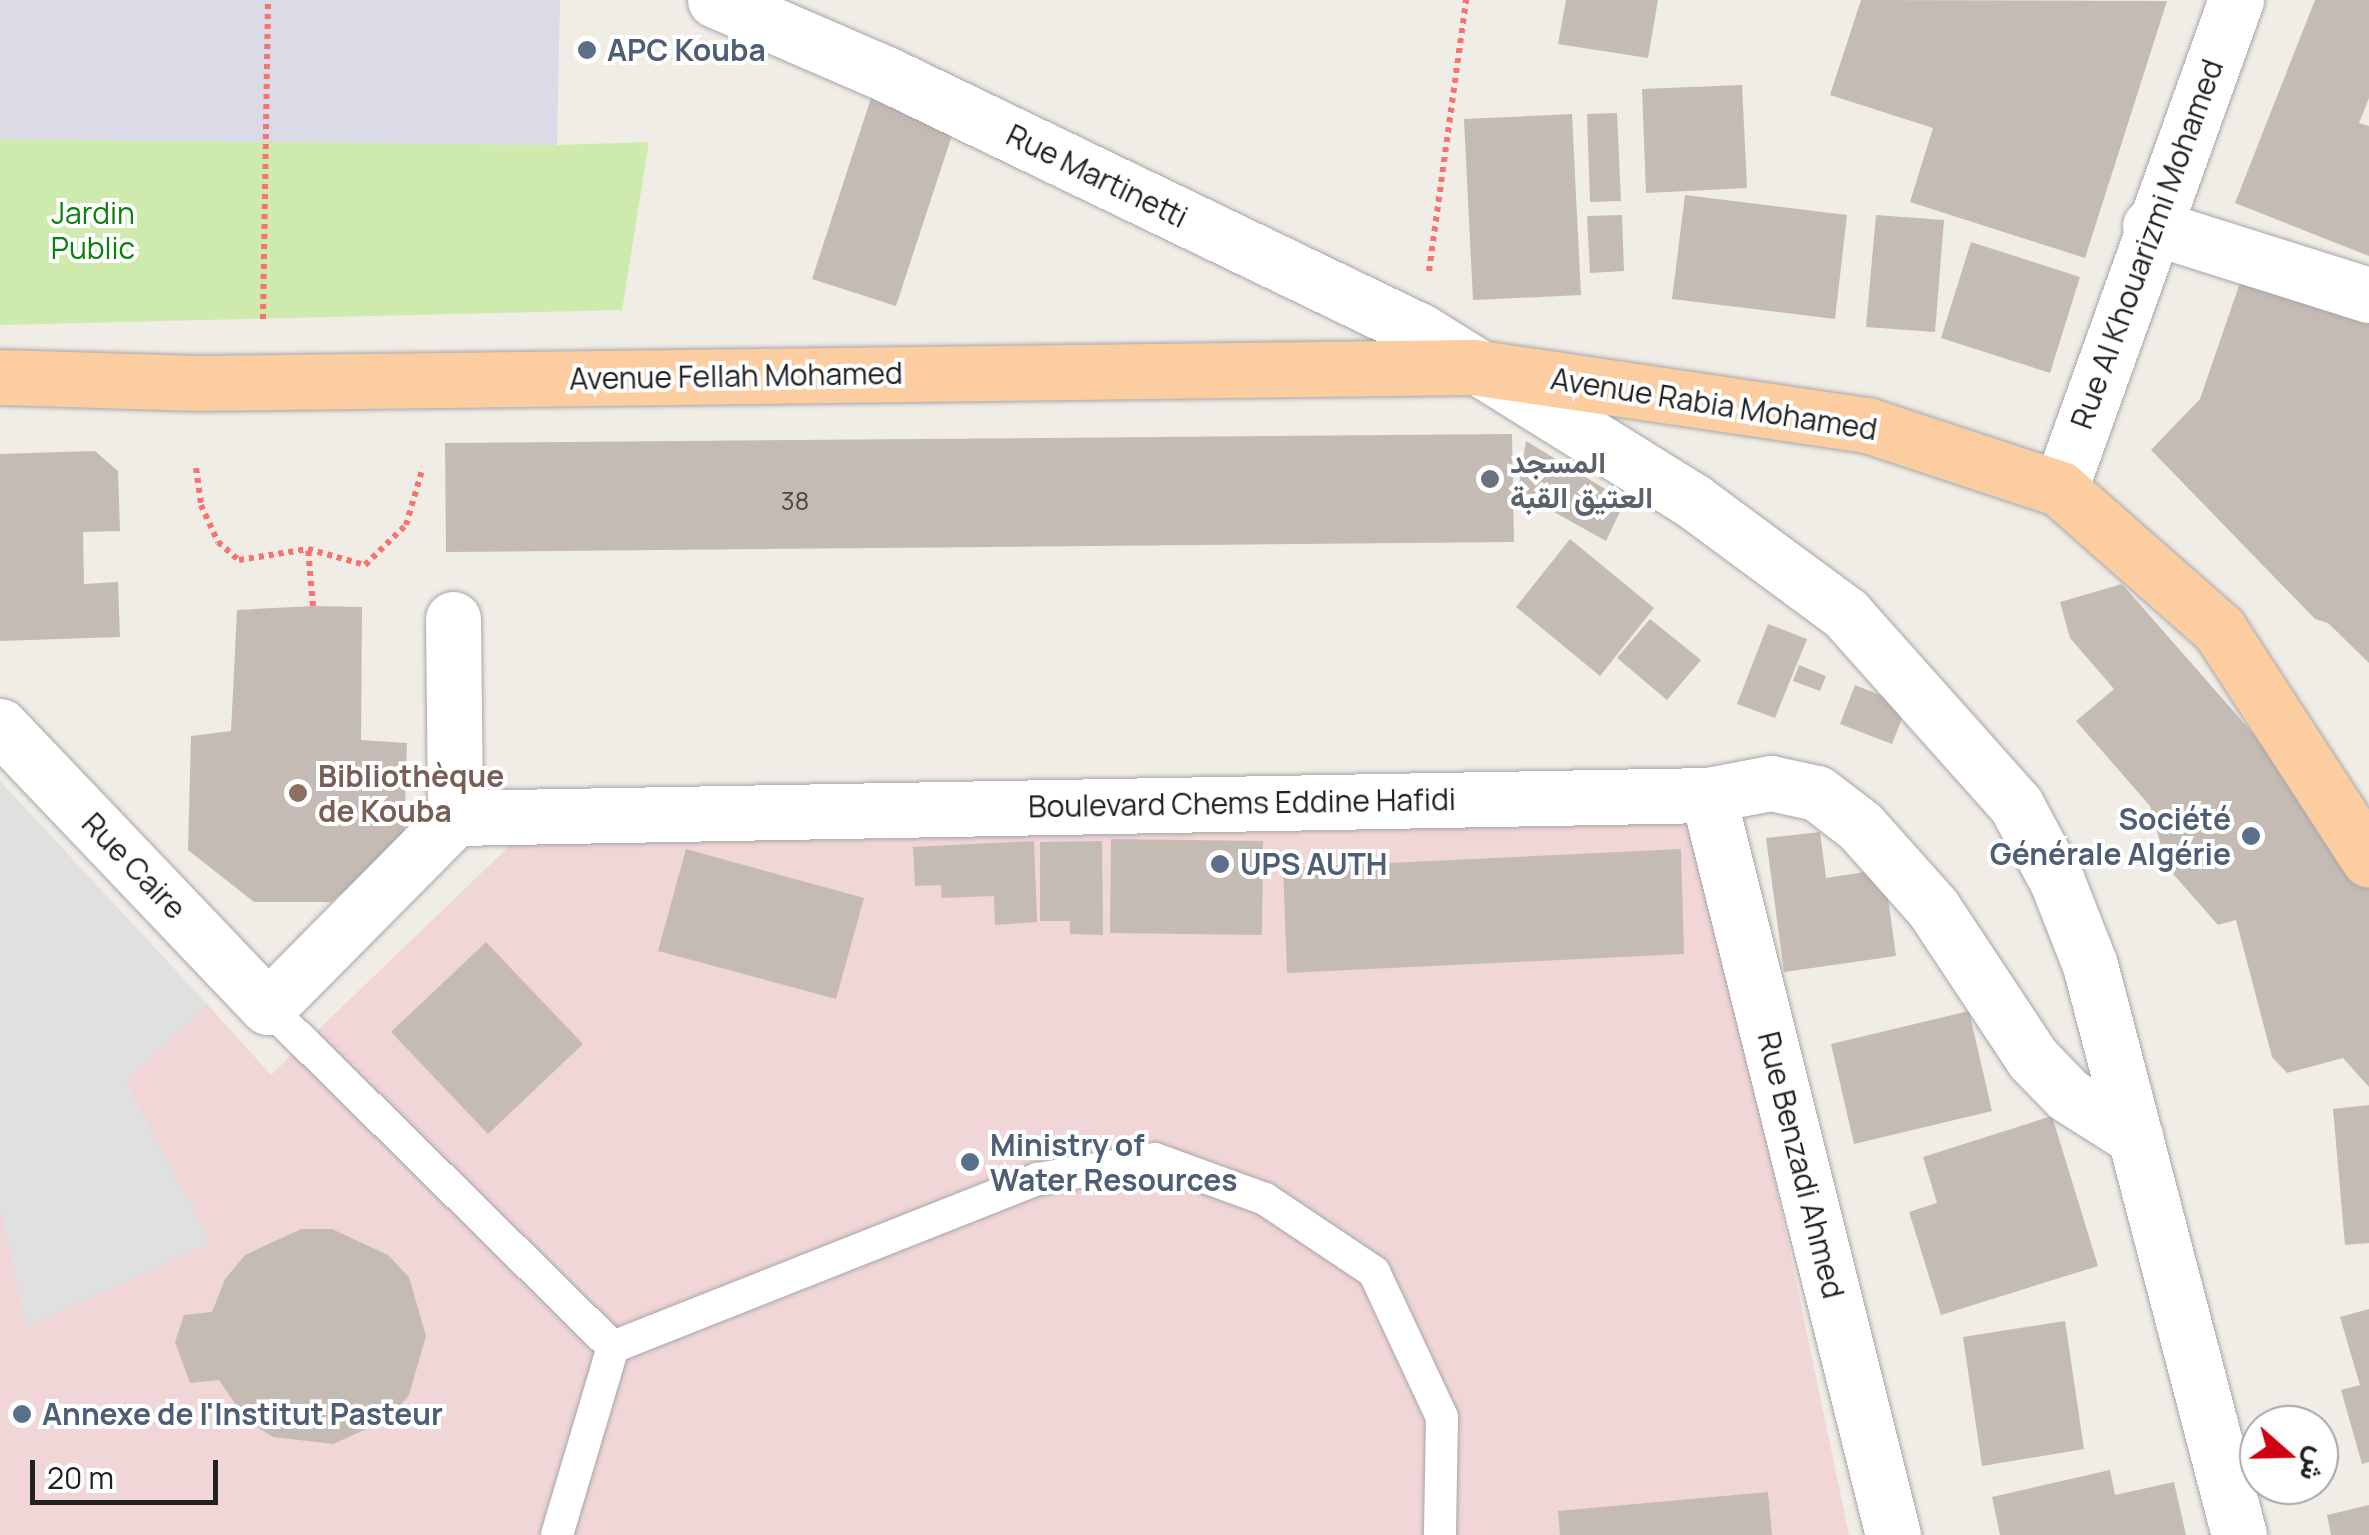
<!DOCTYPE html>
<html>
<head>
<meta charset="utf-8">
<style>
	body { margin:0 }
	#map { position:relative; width:2369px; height:1535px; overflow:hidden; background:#f0ece6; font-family:Manrope,Vazirmatn,sans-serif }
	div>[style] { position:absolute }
	.commercial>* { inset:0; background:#f1d6d7 }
	.grass>* { inset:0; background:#cfeaad }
	.parking>* { inset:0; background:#e0e0e0 }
	.plaza>* { inset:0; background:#dadbe6 }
	.building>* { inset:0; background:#c5bbb5 }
	.path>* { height:6px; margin-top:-3px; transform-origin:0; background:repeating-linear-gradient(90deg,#f9726e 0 5px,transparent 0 10px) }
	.roads { filter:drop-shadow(0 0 2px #a7a7a7) drop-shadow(0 0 2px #a7a7a7) }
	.lane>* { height:32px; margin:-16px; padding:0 16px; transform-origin:16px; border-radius:16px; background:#fff }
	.street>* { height:55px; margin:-27.5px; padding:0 27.5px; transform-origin:27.5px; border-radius:27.5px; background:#fff }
	.primary>* { height:55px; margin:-27.5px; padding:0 27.5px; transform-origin:27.5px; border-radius:27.5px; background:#fbcda0 }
	.dots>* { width:28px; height:28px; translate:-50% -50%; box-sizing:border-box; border:5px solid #fff; border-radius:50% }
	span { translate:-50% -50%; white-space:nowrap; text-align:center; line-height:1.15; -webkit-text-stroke:8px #fff; paint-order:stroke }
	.number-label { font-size:25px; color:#494745 }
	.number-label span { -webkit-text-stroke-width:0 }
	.service-label { font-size:30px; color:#4e5e75; font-weight:700 }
	.left { translate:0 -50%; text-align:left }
	.right { translate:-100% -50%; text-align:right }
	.street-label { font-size:30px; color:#202020 }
	.park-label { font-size:30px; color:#0c7f0d }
	.worship-label { font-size:30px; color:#5b616d; font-weight:700 }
	.education-label { font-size:30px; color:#785e54; font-weight:700 }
	.north { position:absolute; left:2239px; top:1405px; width:100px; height:100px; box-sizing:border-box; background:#fff; border:2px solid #a6a6a6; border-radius:50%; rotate:110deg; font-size:28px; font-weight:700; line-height:40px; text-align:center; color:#202020 }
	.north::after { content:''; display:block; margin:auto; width:35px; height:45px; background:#ce0111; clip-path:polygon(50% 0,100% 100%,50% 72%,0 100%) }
	.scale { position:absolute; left:30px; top:1460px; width:188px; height:45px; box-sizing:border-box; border:5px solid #202020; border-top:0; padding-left:12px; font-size:30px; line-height:35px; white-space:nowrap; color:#202020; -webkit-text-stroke:8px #fff; paint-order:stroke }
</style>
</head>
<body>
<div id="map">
	<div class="commercial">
		<div style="clip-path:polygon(1700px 821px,1849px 1535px,0 1535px,0 1205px,2px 1212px,210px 1243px,125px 1081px,207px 1004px,271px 1075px,521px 835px,861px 839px)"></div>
	</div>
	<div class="grass">
		<div style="clip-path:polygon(0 139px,557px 145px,649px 142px,622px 310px,0 325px)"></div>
	</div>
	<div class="parking">
		<div style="clip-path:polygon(0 781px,207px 1004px,125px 1081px,211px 1243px,26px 1327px,0 1205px)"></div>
	</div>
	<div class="plaza">
		<div style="clip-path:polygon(0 0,560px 0,557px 145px,0 139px)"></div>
	</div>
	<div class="building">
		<div style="clip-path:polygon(1566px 0,1658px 0,1648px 58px,1558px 44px)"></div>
		<div style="clip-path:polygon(1861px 0,2167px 1px,2085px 258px,1910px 202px,1933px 128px,1830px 95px)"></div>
		<div style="clip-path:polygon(2315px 0,2369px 0,2369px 98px,2359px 123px,2369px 126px,2369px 256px,2235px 203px)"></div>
		<div style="clip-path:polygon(1742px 85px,1747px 188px,1646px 193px,1642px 89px)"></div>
		<div style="clip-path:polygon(871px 98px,955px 126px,896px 306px,812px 279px)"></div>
		<div style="clip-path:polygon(1617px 113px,1621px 201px,1590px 202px,1587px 114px)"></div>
		<div style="clip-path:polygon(1572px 114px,1581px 295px,1473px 300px,1464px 119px)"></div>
		<div style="clip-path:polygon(1685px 195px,1847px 215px,1835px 319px,1672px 299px)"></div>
		<div style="clip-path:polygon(1622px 215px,1624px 271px,1590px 273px,1587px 216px)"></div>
		<div style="clip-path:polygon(1876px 215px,1944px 220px,1935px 332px,1866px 327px)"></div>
		<div style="clip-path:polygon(1971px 242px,2080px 277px,2050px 373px,1941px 338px)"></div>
		<div style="clip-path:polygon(2242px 277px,2369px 318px,2369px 663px,2328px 623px,2315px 619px,2151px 450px,2200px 399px)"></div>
		<div style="clip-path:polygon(1512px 434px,1514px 542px,446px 552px,445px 443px)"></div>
		<div style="clip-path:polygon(1526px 441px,1625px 501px,1606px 541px,1518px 492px)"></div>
		<div style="clip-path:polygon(95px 451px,118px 471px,120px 531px,83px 532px,84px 584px,118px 582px,120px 637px,0 641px,0 454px)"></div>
		<div style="clip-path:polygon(1570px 539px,1654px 608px,1600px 676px,1516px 607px)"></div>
		<div style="clip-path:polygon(2122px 584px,2369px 866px,2369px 1087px,2343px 1058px,2287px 1073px,2272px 1057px,2236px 920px,2218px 925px,2167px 867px,2150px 806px,2076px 721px,2114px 689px,2070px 638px,2060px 602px)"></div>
		<div style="clip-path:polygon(313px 606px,362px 607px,361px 740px,407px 743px,404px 842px,331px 902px,254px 902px,188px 850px,191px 736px,231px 731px,237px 610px)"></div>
		<div style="clip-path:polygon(1650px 619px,1701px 660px,1667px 700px,1617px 658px)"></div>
		<div style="clip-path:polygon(1768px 624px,1807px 639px,1775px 718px,1737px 704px)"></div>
		<div style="clip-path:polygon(1799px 665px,1826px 676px,1820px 691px,1793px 681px)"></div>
		<div style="clip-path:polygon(1855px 685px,1907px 706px,1892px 744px,1840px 724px)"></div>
		<div style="clip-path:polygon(1820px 832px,1826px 878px,1884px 869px,1896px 956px,1784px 972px,1766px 838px)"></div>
		<div style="clip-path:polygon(1111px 839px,1263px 841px,1262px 935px,1110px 933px)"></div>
		<div style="clip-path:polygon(1034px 841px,1037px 922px,995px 925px,994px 896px,942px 898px,941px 885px,915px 886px,913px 847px)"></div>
		<div style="clip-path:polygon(1102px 841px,1103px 935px,1070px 934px,1070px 921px,1040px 921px,1040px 842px)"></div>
		<div style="clip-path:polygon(686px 849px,864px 898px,836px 999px,658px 951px)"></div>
		<div style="clip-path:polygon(1681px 849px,1684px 954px,1287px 973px,1283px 868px)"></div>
		<div style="clip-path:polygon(486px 942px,583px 1044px,488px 1134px,391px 1032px)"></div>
		<div style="clip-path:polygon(1969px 1011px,1992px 1111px,1854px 1144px,1831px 1044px)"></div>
		<div style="clip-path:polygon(2369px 1105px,2369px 1243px,2345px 1245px,2333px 1109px)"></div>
		<div style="clip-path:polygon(2052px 1116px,2098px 1266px,1941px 1315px,1909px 1212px,1937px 1203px,1923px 1157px)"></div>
		<div style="clip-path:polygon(301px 1229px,332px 1229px,388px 1255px,409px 1277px,426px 1336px,409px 1395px,389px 1419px,333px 1444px,273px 1437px,246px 1420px,219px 1380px,190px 1383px,175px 1342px,184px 1315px,212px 1312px,225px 1279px,245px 1255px)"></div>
		<div style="clip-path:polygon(2369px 1309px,2369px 1462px,2362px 1464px,2341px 1390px,2360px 1385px,2340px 1317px)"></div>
		<div style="clip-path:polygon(2065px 1321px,2084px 1449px,1982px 1466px,1963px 1337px)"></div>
		<div style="clip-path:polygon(2110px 1470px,2115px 1495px,2174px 1482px,2186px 1535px,2000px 1535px,1992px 1497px)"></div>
		<div style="clip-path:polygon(1768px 1492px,1772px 1535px,1560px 1535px,1558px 1511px)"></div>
		<div style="clip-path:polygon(2369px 1505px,2369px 1535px,2331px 1535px,2327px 1515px)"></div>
	</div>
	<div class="path">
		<div style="left:1429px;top:271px;width:274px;rotate:-82.2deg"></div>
		<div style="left:263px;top:319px;width:319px;rotate:-89.1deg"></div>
		<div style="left:196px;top:468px;width:37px;rotate:82deg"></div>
		<div style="left:201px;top:505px;width:41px;rotate:65.3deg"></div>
		<div style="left:218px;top:542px;width:28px;rotate:41deg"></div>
		<div style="left:239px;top:560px;width:70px;rotate:-9.1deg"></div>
		<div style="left:313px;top:606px;width:57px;rotate:-95deg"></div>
		<div style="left:308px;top:549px;width:59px;rotate:15.7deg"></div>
		<div style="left:365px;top:565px;width:57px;rotate:-44.3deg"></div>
		<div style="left:406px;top:525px;width:60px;rotate:-73.7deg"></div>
	</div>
	<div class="roads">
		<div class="lane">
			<div style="left:268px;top:1007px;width:484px;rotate:44.6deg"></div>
			<div style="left:613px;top:1347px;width:196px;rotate:106.6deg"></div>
			<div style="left:613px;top:1347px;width:457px;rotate:-21.6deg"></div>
			<div style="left:1038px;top:1179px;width:119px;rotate:-9.7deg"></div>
			<div style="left:1155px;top:1159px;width:117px;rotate:20deg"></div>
			<div style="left:1265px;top:1199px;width:131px;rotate:33.8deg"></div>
			<div style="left:1374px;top:1272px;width:160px;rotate:64.9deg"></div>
			<div style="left:1442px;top:1417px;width:118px;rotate:91deg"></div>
		</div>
		<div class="street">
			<div style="left:715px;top:0;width:189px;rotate:23.4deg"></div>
			<div style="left:888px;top:75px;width:590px;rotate:25.7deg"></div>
			<div style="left:1420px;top:331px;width:322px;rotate:31.9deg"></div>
			<div style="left:1693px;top:501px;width:190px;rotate:36.4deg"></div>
			<div style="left:1846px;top:614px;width:256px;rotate:48.3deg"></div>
			<div style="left:2016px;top:805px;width:86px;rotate:61.7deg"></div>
			<div style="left:2057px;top:881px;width:90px;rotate:68.6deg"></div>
			<div style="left:2090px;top:965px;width:589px;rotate:75.35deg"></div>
			<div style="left:2150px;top:226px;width:230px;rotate:17.5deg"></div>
			<div style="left:2060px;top:489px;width:520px;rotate:-70.21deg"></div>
			<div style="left:453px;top:619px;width:199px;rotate:89.4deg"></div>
			<div style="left:0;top:726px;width:388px;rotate:46.4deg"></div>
			<div style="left:268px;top:1007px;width:266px;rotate:-45.3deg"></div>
			<div style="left:455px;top:818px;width:1253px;rotate:-1.05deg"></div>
			<div style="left:1708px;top:795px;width:64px;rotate:-10.8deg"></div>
			<div style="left:1771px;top:783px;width:47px;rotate:12.3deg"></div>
			<div style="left:1817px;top:793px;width:54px;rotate:37.5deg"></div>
			<div style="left:1860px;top:826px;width:110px;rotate:48.3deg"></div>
			<div style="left:1933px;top:908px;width:181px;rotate:56.5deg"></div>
			<div style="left:2033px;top:1059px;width:50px;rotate:45.8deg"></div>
			<div style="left:2068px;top:1095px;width:80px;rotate:32.3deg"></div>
			<div style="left:1708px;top:795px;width:763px;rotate:75.96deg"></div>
		</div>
		<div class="primary">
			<div style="left:0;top:377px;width:199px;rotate:1.7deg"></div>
			<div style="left:199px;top:383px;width:1274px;rotate:-0.72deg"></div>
			<div style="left:1473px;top:367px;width:398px;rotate:8.4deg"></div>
			<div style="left:1867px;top:425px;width:203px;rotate:18.3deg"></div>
			<div style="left:2060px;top:489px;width:212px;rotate:41.4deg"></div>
			<div style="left:2219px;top:629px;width:275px;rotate:57deg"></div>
		</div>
	</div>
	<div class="dots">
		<div style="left:587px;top:50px;background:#5c6f8a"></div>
		<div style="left:1490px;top:479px;background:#6b7280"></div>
		<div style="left:298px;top:793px;background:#8d6e63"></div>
		<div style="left:2251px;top:836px;background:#5c6f8a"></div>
		<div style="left:1220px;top:864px;background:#5c6f8a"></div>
		<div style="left:970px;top:1162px;background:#5c6f8a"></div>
		<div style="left:22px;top:1414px;background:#5c6f8a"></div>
	</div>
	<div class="number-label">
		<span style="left:795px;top:501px">38</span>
	</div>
	<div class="service-label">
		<span class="left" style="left:607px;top:50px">APC Kouba</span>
		<span class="right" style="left:2231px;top:836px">Société<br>Générale Algérie</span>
		<span class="left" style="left:1240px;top:864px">UPS AUTH</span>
		<span class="left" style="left:990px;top:1162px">Ministry of<br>Water Resources</span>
		<span class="left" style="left:42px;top:1414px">Annexe de l'Institut Pasteur</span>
	</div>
	<div class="street-label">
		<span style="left:1097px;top:176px;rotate:26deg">Rue Martinetti</span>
		<span style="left:2147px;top:244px;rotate:-70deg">Rue Al Khouarizmi Mohamed</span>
		<span style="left:736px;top:376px;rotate:-1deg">Avenue Fellah Mohamed</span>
		<span style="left:1714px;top:404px;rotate:9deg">Avenue Rabia Mohamed</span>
		<span style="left:1242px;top:803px;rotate:-1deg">Boulevard Chems Eddine Hafidi</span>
		<span style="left:134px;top:866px;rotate:46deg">Rue Caire</span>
		<span style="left:1801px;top:1165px;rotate:76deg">Rue Benzadi Ahmed</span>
	</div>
	<div class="park-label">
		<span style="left:93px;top:230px">Jardin<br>Public</span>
	</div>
	<div class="worship-label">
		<span class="left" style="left:1510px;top:479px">المسجد<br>العتيق القبة</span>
	</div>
	<div class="education-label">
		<span class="left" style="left:318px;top:793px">Bibliothèque<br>de Kouba</span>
	</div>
	<div class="north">ش</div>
	<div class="scale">20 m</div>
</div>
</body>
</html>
